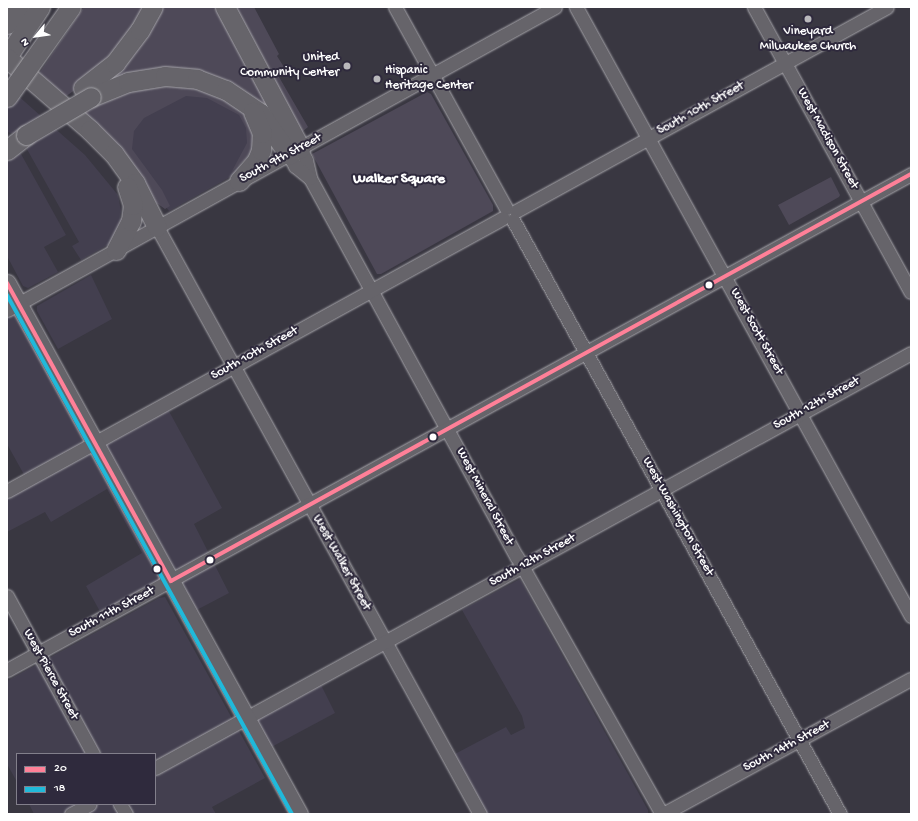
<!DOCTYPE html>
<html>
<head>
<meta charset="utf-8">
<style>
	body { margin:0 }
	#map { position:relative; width:918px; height:821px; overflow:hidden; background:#393741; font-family:"Gochi Hand",sans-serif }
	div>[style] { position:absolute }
	.built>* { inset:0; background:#433f4f }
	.green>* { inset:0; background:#4e4958 }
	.roads { filter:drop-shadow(0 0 1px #a6a5aa) drop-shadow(0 0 1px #a6a5aa) }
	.minor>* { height:13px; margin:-6.5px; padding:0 6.5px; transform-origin:6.5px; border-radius:6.5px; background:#66646a }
	.major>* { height:17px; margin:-8.5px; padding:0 8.5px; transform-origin:8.5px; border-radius:8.5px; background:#66646a }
	.highway>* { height:19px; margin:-9.5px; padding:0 9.5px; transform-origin:9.5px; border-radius:9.5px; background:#66646a }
	.bridges { filter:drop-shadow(0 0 1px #a6a5aa) drop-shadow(0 0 1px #a6a5aa) }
	.highway-bridge>* { height:19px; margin:-9.5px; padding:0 9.5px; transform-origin:9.5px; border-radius:9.5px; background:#66646a }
	.bus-1>* { height:4px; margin:-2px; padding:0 2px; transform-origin:2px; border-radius:2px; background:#ff8098 }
	.bus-2>* { height:4px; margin:-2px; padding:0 2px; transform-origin:2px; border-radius:2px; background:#20b9da }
	.dots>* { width:11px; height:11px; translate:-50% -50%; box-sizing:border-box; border:2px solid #2f2a3d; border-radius:50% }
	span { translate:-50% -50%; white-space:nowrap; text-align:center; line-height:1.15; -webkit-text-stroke:4px #2f2a3d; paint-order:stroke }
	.poi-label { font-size:13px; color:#fff }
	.right { translate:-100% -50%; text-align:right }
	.left { translate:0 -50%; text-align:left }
	.street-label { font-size:13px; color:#fff }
	.quarter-label { font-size:15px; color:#fff; font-weight:700 }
	.frame { position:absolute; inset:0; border:8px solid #fff; pointer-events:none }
	.legend { position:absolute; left:16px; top:753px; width:140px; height:52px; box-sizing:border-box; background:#2f2a3d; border:1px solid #827f8b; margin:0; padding:5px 7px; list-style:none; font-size:12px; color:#fff }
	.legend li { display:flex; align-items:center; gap:8px; height:20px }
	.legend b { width:20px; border:1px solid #827f8b }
	.north { position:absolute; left:16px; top:16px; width:40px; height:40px; -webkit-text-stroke:3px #2f2a3d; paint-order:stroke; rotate:241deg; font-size:11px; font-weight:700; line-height:16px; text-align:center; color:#fff }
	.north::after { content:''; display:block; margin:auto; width:14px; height:18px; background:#fff; clip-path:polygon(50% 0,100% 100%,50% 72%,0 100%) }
</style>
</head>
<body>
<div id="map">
	<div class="built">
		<div style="clip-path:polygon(7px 86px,85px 155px,118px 195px,121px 211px,120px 218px,125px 221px,111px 243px,81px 260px,72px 246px,79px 242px,19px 135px,7px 132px)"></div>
		<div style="clip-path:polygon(179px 88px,203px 93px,236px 109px,251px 132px,239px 172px,169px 211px,116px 140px)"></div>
		<div style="clip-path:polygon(7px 142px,16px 145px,66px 235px,44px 247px,58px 272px,28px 288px,23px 286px,7px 256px)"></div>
		<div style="clip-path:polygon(91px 275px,112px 319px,58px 349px,37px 311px,37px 306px)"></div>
		<div style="clip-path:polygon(18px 304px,95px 442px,165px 404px,222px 508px,194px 524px,229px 593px,189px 614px,171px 581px,103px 617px,86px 586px,142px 553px,107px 489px,51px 522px,45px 512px,7px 532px,7px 491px,27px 480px,7px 444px,7px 310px)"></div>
		<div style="clip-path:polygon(520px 579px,648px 810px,648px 814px,487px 814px,453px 755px,506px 727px,511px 735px,525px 728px,522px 716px,462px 610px)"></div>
		<div style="clip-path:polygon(165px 597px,265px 778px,212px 807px,216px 814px,34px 814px,29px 804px,155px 804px,155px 754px,17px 754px,17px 782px,7px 764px,7px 681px,159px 598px)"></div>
		<div style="clip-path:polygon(318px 679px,335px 713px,264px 751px,246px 718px)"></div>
	</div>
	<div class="green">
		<div style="clip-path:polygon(84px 7px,150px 7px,91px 78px,61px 100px,36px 78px)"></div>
		<div style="clip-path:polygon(159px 7px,220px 7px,282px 127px,223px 83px,111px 85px,107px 76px)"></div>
		<div style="clip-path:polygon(229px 7px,254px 7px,279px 54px,277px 56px,284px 67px,278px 70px,281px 75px,279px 77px,308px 127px,302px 132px)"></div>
		<div style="clip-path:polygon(155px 84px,193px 84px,248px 111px,256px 150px,232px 171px,247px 143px,246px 128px,239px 115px,207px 98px,186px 96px,144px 118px,134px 131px,132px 149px,162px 190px,170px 206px,165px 209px,151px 199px,75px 113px,104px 99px)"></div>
		<div style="clip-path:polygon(427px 92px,431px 94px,493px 205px,493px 211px,381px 274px,377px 274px,312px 154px)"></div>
		<div style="clip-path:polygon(831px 177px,840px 195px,839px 197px,789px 225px,778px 205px)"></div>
	</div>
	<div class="roads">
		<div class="minor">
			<div style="left:395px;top:7px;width:230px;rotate:61.1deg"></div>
			<div style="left:576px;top:7px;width:695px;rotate:61.19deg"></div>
			<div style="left:754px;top:7px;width:325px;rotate:61.2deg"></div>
			<div style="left:300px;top:148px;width:13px;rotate:63deg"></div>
			<div style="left:306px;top:160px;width:18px;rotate:77deg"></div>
			<div style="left:310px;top:178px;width:432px;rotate:61.4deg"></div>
			<div style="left:517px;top:557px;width:295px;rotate:60.6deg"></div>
			<div style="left:289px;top:155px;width:13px;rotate:61deg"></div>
			<div style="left:295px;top:166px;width:19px;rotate:39deg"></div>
			<div style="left:516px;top:211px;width:423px;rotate:-28.8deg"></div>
			<div style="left:513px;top:220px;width:678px;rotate:61.17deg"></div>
			<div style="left:157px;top:227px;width:670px;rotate:61.18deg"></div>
			<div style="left:7px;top:310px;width:626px;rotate:-28.94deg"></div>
			<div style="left:7px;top:491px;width:566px;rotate:-28.83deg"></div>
			<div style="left:7px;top:596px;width:180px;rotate:61.4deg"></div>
			<div style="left:7px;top:670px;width:1031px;rotate:-28.75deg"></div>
			<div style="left:155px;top:768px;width:862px;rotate:-28.76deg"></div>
			<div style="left:120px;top:804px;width:12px;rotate:59deg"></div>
			<div style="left:71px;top:814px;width:21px;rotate:-28deg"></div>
			<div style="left:663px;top:814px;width:282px;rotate:-28.6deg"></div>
		</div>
		<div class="major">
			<div style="left:7px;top:283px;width:606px;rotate:61.19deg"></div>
		</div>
		<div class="highway">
			<div style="left:225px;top:7px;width:160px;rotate:62deg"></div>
			<div style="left:7px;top:24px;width:21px;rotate:-55deg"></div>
			<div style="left:7px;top:57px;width:60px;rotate:-56.6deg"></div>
			<div style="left:7px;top:58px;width:110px;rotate:40.9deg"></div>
			<div style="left:90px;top:130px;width:34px;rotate:45deg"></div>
			<div style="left:114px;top:154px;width:36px;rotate:54deg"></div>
			<div style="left:135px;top:183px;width:49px;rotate:63.4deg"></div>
			<div style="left:83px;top:88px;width:41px;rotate:-38deg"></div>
			<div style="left:115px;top:63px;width:41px;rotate:-52.9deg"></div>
			<div style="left:140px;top:30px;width:26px;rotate:-61deg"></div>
			<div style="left:91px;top:97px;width:40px;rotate:-22deg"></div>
			<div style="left:128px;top:82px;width:37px;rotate:-9deg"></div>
			<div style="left:165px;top:76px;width:32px;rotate:5deg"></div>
			<div style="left:197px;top:79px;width:31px;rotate:21deg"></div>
			<div style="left:226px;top:90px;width:41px;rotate:34.1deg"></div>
			<div style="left:260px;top:113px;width:51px;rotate:55.4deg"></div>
			<div style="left:7px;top:150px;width:24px;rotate:-38deg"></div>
			<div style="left:239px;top:181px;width:28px;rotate:-49deg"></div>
			<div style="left:257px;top:160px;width:11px;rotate:-68deg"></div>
			<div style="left:261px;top:150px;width:17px;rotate:-87deg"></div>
			<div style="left:262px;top:133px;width:23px;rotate:-113deg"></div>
			<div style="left:116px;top:250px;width:33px;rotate:-63deg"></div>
			<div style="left:131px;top:221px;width:16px;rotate:-83deg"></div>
			<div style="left:133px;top:205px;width:19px;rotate:-108deg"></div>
		</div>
	</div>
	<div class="bridges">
		<div class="highway-bridge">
			<div style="left:7px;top:97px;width:110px;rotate:-54.6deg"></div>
			<div style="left:26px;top:135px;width:75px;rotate:-30.3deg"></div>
		</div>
	</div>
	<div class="bus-1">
		<div style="left:7px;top:283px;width:340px;rotate:61.2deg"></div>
		<div style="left:171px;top:581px;width:845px;rotate:-28.81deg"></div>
	</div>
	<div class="bus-2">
		<div style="left:7px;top:295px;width:592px;rotate:61.23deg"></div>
	</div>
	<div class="dots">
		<div style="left:808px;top:19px;background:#bab9bc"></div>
		<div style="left:347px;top:66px;background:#bab9bc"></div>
		<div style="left:377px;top:79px;background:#bab9bc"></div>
		<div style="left:709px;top:285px;background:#fff"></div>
		<div style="left:433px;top:437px;background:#fff"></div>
		<div style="left:210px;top:560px;background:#fff"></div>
		<div style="left:157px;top:569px;background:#fff"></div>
	</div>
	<div class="poi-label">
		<span style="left:808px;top:40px">Vineyard<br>Milwaukee Church</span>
		<span class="right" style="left:339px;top:66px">United<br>Community Center</span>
		<span class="left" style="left:385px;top:79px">Hispanic<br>Heritage Center</span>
	</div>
	<div class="street-label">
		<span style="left:701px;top:109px;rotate:-29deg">South 10th Street</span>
		<span style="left:827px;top:139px;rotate:61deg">West Madison Street</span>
		<span style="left:281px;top:159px;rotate:-28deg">South 9th Street</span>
		<span style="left:756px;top:332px;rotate:61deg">West Scott Street</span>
		<span style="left:255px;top:354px;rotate:-29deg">South 10th Street</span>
		<span style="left:817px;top:404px;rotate:-29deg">South 12th Street</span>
		<span style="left:484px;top:497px;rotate:62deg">West Mineral Street</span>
		<span style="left:677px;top:517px;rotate:61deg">West Washington Street</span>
		<span style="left:533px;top:561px;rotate:-29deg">South 12th Street</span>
		<span style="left:341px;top:563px;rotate:61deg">West Walker Street</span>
		<span style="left:112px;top:613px;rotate:-28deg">South 11th Street</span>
		<span style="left:50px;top:675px;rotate:61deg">West Pierce Street</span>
		<span style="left:787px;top:747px;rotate:-28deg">South 14th Street</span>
	</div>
	<div class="quarter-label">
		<span style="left:399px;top:180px">Walker Square</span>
	</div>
	<div class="frame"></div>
	<ul class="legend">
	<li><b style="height:5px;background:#ff8098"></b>20</li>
	<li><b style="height:5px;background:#20b9da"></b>18</li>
	</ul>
	<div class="north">N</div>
</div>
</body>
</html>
